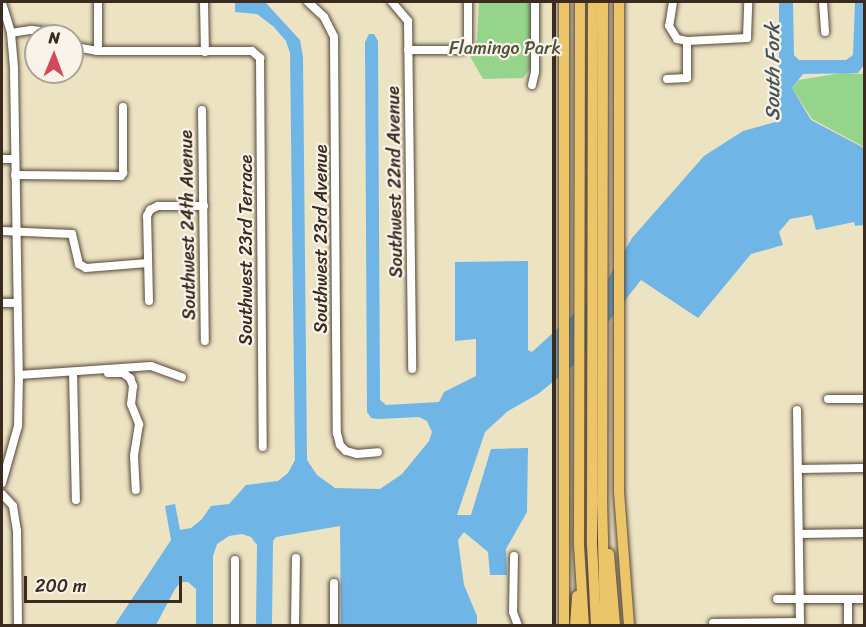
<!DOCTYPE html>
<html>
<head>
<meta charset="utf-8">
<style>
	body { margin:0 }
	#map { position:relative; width:866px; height:627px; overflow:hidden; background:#ece3c3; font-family:Sriracha,sans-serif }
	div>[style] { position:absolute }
	.green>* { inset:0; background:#94d48b }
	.water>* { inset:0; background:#6fb5e6 }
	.roads { filter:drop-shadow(0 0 2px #564637) drop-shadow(0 0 2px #564637) }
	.minor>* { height:8px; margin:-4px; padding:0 4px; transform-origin:4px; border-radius:4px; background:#fff }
	.highway>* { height:10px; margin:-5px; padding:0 5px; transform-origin:5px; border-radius:5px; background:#edc569 }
	.rail>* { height:4px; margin-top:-2px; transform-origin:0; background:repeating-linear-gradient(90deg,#f7f3e8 0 4.5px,#3b2a1e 0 9px); box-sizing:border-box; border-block:2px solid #3b2a1e }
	span { translate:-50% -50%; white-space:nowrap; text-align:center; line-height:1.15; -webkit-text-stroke:4.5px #f7f3e8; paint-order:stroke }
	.park-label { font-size:18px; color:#515439 }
	.street-label { font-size:18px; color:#3b2a1e }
	.water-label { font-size:20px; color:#4b545a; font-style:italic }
	.frame { position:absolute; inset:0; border:3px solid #3b2a1e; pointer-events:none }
	.north { position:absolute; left:24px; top:24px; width:60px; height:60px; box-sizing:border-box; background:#f7f3e8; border:2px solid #aca397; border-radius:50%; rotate:1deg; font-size:16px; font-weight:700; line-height:24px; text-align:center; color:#3b2a1e }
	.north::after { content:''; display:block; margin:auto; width:21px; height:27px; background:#d1495b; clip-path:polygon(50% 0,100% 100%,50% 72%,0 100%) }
	.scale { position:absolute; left:24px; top:576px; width:158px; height:27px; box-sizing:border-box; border:3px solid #3b2a1e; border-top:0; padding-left:8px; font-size:18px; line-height:21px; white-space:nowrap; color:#3b2a1e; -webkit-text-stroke:4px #f7f3e8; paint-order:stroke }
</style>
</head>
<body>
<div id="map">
	<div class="green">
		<div style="clip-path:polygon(479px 2px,533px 2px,533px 65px,523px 78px,483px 79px,468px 53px,477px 40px)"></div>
		<div style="clip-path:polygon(841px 73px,864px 74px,864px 147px,812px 119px,792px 88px,799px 80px)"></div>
	</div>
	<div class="water">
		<div style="clip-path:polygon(235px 2px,265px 2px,300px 40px,303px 57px,307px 460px,317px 475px,335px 488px,380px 489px,402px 474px,429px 441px,432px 432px,427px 421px,419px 417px,378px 419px,371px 418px,367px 412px,365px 42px,369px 34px,374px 34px,378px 41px,380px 400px,386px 405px,439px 402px,444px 392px,476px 376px,476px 339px,455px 341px,455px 262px,528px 261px,528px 350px,532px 352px,603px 287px,632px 238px,704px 156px,743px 131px,779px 121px,779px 2px,793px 2px,794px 55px,799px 60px,846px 60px,853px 55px,855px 2px,864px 2px,864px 65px,858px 73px,803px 74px,792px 88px,811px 120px,864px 148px,864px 225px,855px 226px,854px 222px,816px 230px,812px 215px,790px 219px,779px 232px,783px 245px,751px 254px,698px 318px,641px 280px,575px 364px,538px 394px,508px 411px,485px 432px,457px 515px,471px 515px,491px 449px,528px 448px,527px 512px,506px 549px,507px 575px,490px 575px,488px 552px,464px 532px,458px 540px,464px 585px,477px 616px,477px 625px,341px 625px,340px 526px,276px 537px,273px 541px,272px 625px,256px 625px,257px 545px,251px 537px,242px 534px,229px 536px,217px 544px,213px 556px,213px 625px,196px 625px,196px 589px,188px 582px,181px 582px,175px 589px,156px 625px,114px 626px,171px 540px,165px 506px,175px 504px,180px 530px,191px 528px,202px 519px,211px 506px,229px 504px,246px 485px,278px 481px,288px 473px,295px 460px,290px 53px,286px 41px,274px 27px,257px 14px,235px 12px)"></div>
	</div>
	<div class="roads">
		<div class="minor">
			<div style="left:98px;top:2px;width:49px;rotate:90deg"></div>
			<div style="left:204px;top:2px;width:50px;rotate:88.9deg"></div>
			<div style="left:308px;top:2px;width:22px;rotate:43deg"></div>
			<div style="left:324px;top:17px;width:22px;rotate:63deg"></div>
			<div style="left:334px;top:37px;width:396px;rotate:89.6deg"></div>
			<div style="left:337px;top:433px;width:12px;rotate:76deg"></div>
			<div style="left:340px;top:445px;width:8px;rotate:45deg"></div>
			<div style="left:346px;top:451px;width:11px;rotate:15deg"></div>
			<div style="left:357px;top:454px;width:21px;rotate:-5deg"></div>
			<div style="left:392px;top:2px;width:25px;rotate:50deg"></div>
			<div style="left:408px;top:21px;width:348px;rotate:89.3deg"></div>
			<div style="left:673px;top:2px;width:24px;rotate:99deg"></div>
			<div style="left:669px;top:26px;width:15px;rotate:58deg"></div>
			<div style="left:677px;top:39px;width:10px;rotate:11deg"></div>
			<div style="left:687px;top:41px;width:60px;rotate:-2.9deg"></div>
			<div style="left:747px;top:38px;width:36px;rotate:-88deg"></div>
			<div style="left:823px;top:2px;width:30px;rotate:86deg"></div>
			<div style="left:2px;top:3px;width:31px;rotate:73deg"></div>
			<div style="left:11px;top:33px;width:36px;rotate:85deg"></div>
			<div style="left:14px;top:69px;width:306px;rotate:89.1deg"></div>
			<div style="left:19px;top:375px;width:51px;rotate:91.1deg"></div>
			<div style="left:18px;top:426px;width:59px;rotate:105.7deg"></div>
			<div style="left:11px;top:33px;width:20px;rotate:-9deg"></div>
			<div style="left:31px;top:30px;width:20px;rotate:6deg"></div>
			<div style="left:51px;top:32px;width:9px;rotate:27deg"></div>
			<div style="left:72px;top:44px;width:10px;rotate:24deg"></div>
			<div style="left:81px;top:48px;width:17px;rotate:10deg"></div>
			<div style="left:98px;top:51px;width:154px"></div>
			<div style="left:252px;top:51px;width:11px;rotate:41deg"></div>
			<div style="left:260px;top:58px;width:389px;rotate:89.6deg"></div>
			<div style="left:408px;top:50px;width:54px"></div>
			<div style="left:462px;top:50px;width:8px;rotate:-45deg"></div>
			<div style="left:468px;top:44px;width:42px;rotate:-90deg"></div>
			<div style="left:667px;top:79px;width:20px;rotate:-3deg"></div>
			<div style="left:687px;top:78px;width:37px;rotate:-90deg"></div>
			<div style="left:532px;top:85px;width:13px;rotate:-77deg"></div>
			<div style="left:535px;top:72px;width:70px;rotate:-90deg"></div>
			<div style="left:202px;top:110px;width:231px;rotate:89.3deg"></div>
			<div style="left:2px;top:159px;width:13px"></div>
			<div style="left:15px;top:175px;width:106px;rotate:0.5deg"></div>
			<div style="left:121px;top:176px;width:4px;rotate:-56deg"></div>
			<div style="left:123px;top:173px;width:66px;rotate:-90deg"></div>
			<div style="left:2px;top:231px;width:70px;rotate:2.5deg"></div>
			<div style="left:72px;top:234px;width:31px;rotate:77deg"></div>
			<div style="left:79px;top:264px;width:8px;rotate:30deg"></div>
			<div style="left:86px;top:268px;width:62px;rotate:-4.6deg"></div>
			<div style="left:149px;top:301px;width:85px;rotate:-91.3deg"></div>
			<div style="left:147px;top:216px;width:7px;rotate:-63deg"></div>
			<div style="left:150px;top:210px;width:9px;rotate:-27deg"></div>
			<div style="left:158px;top:206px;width:46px"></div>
			<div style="left:2px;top:303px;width:15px"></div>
			<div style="left:73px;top:372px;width:128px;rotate:88.7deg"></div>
			<div style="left:108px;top:373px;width:15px"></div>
			<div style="left:123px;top:373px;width:9px;rotate:36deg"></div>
			<div style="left:130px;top:378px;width:9px;rotate:69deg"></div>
			<div style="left:133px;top:386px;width:18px;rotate:96deg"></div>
			<div style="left:131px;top:404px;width:22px;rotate:68deg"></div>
			<div style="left:139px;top:424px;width:32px;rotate:99deg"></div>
			<div style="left:134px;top:456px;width:34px;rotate:87deg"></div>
			<div style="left:19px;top:375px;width:132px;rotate:-3.9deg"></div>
			<div style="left:151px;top:366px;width:33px;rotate:20deg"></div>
			<div style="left:828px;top:399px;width:36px"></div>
			<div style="left:797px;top:410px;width:216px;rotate:89.2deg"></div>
			<div style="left:798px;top:469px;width:66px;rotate:-0.9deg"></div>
			<div style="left:2px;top:494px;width:16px;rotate:47deg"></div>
			<div style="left:13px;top:506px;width:25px;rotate:81deg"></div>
			<div style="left:17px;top:531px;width:95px;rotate:89.4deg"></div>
			<div style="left:800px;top:534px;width:64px;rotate:-0.9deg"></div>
			<div style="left:514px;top:556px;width:56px;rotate:91deg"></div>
			<div style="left:513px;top:612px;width:15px;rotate:70deg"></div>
			<div style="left:334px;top:583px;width:43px;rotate:90deg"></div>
			<div style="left:777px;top:599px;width:87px"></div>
			<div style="left:713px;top:623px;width:87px;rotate:-0.7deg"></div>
			<div style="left:235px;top:626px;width:66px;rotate:-90deg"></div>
			<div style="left:295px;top:626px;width:68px;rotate:-89.2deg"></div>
			<div style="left:848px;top:626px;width:27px;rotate:-90deg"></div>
		</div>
		<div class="highway">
			<div style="left:564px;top:2px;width:624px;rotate:90deg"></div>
			<div style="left:580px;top:2px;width:543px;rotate:90.11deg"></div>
			<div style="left:579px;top:545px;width:81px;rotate:86.5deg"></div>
			<div style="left:593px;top:2px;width:542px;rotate:90.11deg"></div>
			<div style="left:592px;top:544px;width:82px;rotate:87.2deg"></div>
			<div style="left:603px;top:2px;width:497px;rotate:90.1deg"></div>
			<div style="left:602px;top:499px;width:127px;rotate:88.6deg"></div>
			<div style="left:619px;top:2px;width:490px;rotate:90deg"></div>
			<div style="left:619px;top:492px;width:134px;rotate:85.7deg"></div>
			<div style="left:609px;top:554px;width:72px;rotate:85.2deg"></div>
			<div style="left:575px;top:626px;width:30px;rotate:-86deg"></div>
		</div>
	</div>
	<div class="rail">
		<div style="left:554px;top:2px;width:624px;rotate:90deg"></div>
	</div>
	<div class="park-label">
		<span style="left:505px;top:48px">Flamingo Park</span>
	</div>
	<div class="street-label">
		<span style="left:395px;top:182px;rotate:-91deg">Southwest 22nd Avenue</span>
		<span style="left:188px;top:225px;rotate:-91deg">Southwest 24th Avenue</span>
		<span style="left:321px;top:239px;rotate:-90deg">Southwest 23rd Avenue</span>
		<span style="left:246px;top:250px;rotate:-90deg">Southwest 23rd Terrace</span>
	</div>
	<div class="water-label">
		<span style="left:772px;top:72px;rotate:-90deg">South Fork</span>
	</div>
	<div class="frame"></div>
	<div class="north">N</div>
	<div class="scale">200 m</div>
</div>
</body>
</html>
